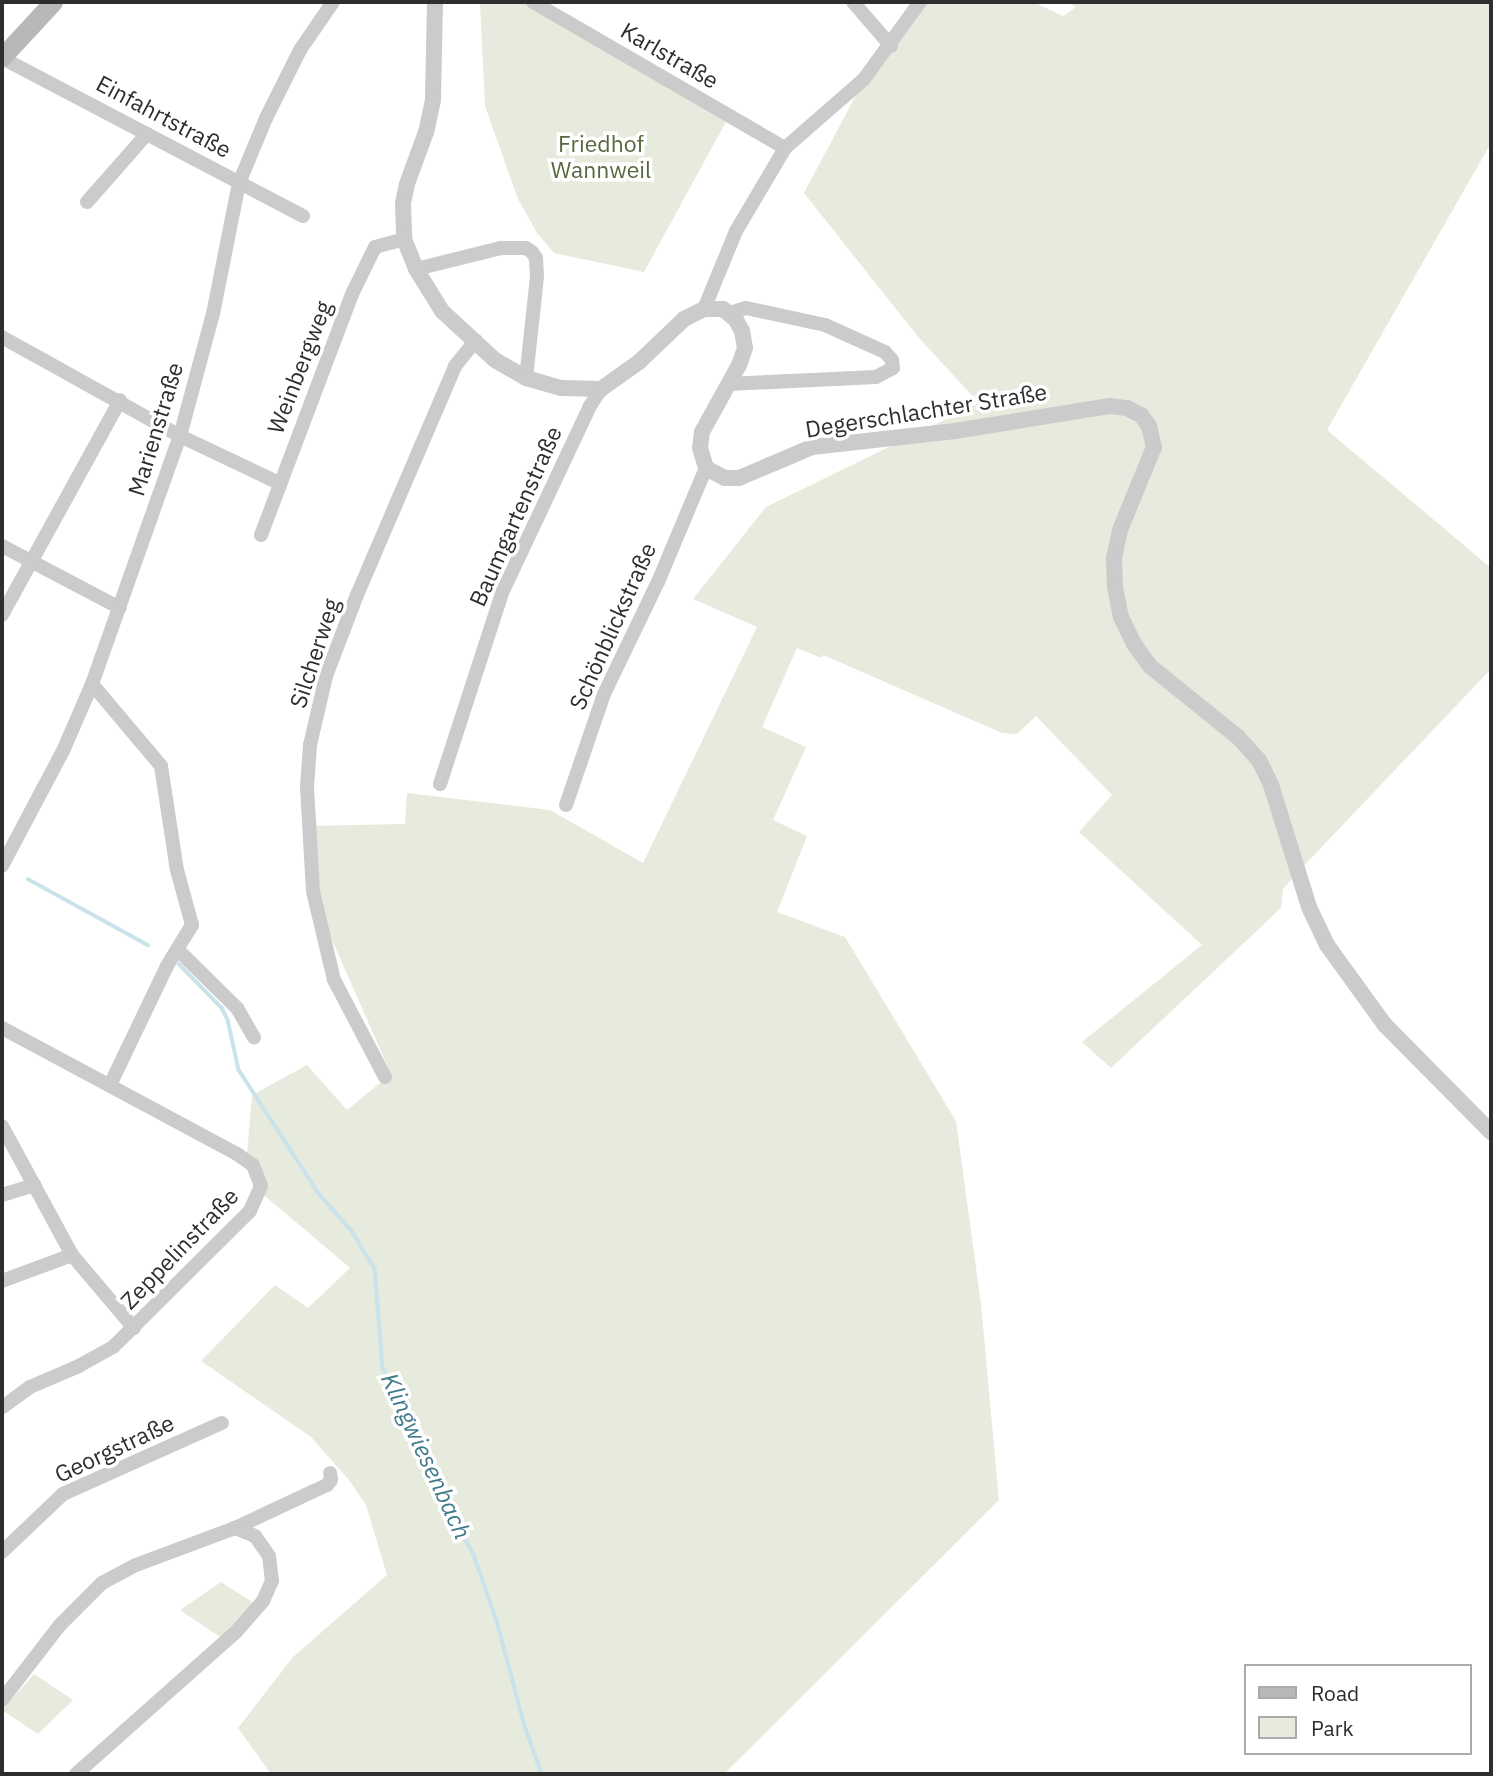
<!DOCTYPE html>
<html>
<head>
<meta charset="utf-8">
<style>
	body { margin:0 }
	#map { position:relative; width:1493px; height:1776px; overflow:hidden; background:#fff; font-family:"IBM Plex Sans",sans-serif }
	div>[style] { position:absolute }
	.green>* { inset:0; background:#e6ebdd }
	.stream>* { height:3.5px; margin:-1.75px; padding:0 1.75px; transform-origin:1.75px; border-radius:1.75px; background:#cae2e9 }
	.minor>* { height:14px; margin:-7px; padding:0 7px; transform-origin:7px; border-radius:7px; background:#cbcbcb }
	.tertiary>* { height:16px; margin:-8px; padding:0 8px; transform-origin:8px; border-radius:8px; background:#cbcbcb }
	.secondary>* { height:19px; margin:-9.5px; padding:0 9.5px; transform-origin:9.5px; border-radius:9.5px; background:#b8b8b8 }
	span { translate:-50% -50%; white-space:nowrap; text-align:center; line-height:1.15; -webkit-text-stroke:7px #fff; paint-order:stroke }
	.street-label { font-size:23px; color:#2e2e2e }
	.park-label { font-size:23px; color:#58673e }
	.water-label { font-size:24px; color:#417a8b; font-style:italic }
	.frame { position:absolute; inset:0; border:4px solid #2e2e2e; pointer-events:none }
	.legend { position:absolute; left:1244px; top:1664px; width:228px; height:91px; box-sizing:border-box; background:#fff; border:2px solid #ababab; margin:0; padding:9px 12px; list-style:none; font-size:21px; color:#2e2e2e }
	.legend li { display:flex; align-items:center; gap:14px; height:35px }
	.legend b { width:35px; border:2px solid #ababab }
</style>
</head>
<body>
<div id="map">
	<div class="green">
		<div style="clip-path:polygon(480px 2px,524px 2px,727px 120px,644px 272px,554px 253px,537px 233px,518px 199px,485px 106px)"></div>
		<div style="clip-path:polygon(921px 2px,1033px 2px,1063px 16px,1076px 7px,1067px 2px,1491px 2px,1491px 143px,1327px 430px,1491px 568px,1491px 669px,1297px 873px,1283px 889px,1281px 908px,1111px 1068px,1082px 1042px,1202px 945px,1079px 832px,1112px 795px,1036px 716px,1017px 734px,1002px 733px,823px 655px,821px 658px,797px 648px,762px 727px,806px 747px,773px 820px,807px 836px,777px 912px,845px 937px,956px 1121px,981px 1304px,999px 1500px,724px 1774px,271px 1774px,238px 1728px,293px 1657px,387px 1575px,366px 1505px,349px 1480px,311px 1437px,201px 1361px,275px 1285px,308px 1308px,350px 1268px,253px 1186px,255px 1175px,247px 1154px,252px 1095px,307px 1065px,347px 1110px,391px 1074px,326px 926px,309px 826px,405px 824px,407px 793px,550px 810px,643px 863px,757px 627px,693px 599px,766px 507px,979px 403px,919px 338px,804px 193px,863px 82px)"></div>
		<div style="clip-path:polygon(221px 1582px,254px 1603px,223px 1639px,180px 1610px)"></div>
		<div style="clip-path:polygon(34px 1674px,73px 1700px,38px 1734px,2px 1710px)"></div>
	</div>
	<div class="stream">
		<div style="left:28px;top:879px;width:137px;rotate:28.8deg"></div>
		<div style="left:179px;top:964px;width:62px;rotate:45.7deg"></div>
		<div style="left:222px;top:1008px;width:13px;rotate:63deg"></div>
		<div style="left:228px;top:1020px;width:51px;rotate:77.6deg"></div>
		<div style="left:239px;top:1070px;width:149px;rotate:57.1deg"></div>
		<div style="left:320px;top:1195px;width:48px;rotate:48.4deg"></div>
		<div style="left:352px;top:1231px;width:44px;rotate:58.8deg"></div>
		<div style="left:375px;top:1269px;width:99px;rotate:85.4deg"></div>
		<div style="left:383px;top:1368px;width:51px;rotate:61.9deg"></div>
		<div style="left:407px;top:1413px;width:80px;rotate:67.9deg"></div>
		<div style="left:437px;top:1487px;width:77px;rotate:61.4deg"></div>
		<div style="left:474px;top:1555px;width:70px;rotate:70.8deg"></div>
		<div style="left:497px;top:1621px;width:109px;rotate:75.1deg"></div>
		<div style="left:525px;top:1726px;width:51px;rotate:70.5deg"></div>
	</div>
	<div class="minor">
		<div style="left:533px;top:2px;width:291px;rotate:30.1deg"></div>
		<div style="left:853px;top:2px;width:58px;rotate:49.2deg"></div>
		<div style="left:2px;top:58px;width:340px;rotate:27.7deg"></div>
		<div style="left:87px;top:202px;width:91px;rotate:-48.6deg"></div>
		<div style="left:416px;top:269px;width:88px;rotate:-13.9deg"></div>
		<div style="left:501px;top:248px;width:25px"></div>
		<div style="left:526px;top:248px;width:7px;rotate:34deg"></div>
		<div style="left:532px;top:252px;width:7px;rotate:56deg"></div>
		<div style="left:536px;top:258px;width:19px;rotate:87deg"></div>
		<div style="left:537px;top:277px;width:102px;rotate:96.2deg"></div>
		<div style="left:704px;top:309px;width:84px;rotate:-67.7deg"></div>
		<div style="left:736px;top:231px;width:96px;rotate:-59.4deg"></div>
		<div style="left:785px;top:148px;width:105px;rotate:-41.1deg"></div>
		<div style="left:864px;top:79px;width:95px;rotate:-54deg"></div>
		<div style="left:729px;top:313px;width:18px;rotate:-16deg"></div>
		<div style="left:746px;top:308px;width:81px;rotate:12.1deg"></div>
		<div style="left:825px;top:325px;width:66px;rotate:24.2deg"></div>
		<div style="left:885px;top:352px;width:11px;rotate:49deg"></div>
		<div style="left:892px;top:360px;width:8px;rotate:83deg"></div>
		<div style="left:893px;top:368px;width:19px;rotate:152deg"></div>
		<div style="left:876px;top:377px;width:147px;rotate:177.3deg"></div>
		<div style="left:2px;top:337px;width:204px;rotate:29.1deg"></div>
		<div style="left:180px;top:436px;width:110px;rotate:25.4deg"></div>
		<div style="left:261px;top:535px;width:260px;rotate:-69.3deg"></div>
		<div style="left:353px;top:292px;width:50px;rotate:-63.9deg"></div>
		<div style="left:375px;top:247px;width:30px;rotate:-15deg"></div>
		<div style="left:2px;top:546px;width:133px;rotate:27.7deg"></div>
		<div style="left:2px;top:615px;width:245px;rotate:-61.2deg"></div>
		<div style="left:92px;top:684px;width:107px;rotate:49.9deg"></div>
		<div style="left:161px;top:766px;width:105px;rotate:81.3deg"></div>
		<div style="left:177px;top:870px;width:57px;rotate:74.7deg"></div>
		<div style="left:192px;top:925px;width:48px;rotate:121.4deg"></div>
		<div style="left:167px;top:966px;width:130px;rotate:115.6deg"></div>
		<div style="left:440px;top:784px;width:201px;rotate:-72deg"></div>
		<div style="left:502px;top:593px;width:207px;rotate:-64.8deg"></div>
		<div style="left:590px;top:406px;width:20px;rotate:-57deg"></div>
		<div style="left:566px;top:805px;width:117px;rotate:-71.1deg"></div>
		<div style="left:604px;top:694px;width:124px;rotate:-64.3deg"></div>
		<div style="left:658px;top:582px;width:124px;rotate:-67.2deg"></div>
		<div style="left:2px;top:866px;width:130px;rotate:-62.1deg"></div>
		<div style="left:63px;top:751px;width:73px;rotate:-66.6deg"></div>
		<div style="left:92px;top:684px;width:263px;rotate:-70.5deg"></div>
		<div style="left:180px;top:436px;width:126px;rotate:-74.9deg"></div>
		<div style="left:213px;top:314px;width:134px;rotate:-78.8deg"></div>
		<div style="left:239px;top:183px;width:70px;rotate:-67.4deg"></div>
		<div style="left:266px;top:118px;width:76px;rotate:-63.4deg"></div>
		<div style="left:300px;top:50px;width:58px;rotate:-55.5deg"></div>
		<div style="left:178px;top:950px;width:83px;rotate:44.5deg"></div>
		<div style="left:237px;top:1008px;width:34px;rotate:60deg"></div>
		<div style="left:2px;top:1028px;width:267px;rotate:28.2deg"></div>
		<div style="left:237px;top:1154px;width:19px;rotate:35deg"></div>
		<div style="left:253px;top:1165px;width:22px;rotate:69deg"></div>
		<div style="left:261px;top:1186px;width:27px;rotate:114deg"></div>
		<div style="left:250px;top:1211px;width:193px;rotate:135.2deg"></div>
		<div style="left:113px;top:1347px;width:39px;rotate:151deg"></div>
		<div style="left:79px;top:1366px;width:53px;rotate:156.8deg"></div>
		<div style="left:30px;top:1387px;width:34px;rotate:144deg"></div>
		<div style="left:385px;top:1077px;width:110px;rotate:-117.7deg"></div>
		<div style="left:334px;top:980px;width:91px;rotate:-103.3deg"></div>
		<div style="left:313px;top:891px;width:104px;rotate:-93.3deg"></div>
		<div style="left:307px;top:787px;width:42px;rotate:-85.9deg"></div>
		<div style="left:310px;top:745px;width:71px;rotate:-76.9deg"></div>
		<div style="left:326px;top:676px;width:87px;rotate:-69.1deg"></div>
		<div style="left:357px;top:595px;width:249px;rotate:-66.8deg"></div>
		<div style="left:455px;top:366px;width:33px;rotate:-51deg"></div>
		<div style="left:2px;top:1126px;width:147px;rotate:61.5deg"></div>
		<div style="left:72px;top:1255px;width:96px;rotate:49.7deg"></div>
		<div style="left:2px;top:1195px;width:34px;rotate:-17deg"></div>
		<div style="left:2px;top:1281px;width:75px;rotate:-20.4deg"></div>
		<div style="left:2px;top:1552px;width:84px;rotate:-43.6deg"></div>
		<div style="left:63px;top:1494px;width:174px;rotate:-24.1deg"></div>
		<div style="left:2px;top:1700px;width:95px;rotate:-52.3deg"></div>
		<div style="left:60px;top:1625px;width:59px;rotate:-45deg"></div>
		<div style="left:102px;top:1583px;width:38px;rotate:-28deg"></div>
		<div style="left:136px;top:1565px;width:106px;rotate:-20.5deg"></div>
		<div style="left:235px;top:1528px;width:102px;rotate:-25.1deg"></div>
		<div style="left:327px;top:1485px;width:6px;rotate:-51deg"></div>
		<div style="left:331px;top:1480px;width:7px;rotate:-98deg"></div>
		<div style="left:76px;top:1774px;width:213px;rotate:-41.6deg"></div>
		<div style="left:235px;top:1633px;width:43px;rotate:-48.8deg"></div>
		<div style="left:263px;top:1601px;width:22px;rotate:-66deg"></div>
		<div style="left:272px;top:1581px;width:25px;rotate:-97deg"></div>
		<div style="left:269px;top:1556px;width:24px;rotate:-125deg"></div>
		<div style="left:255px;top:1536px;width:22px;rotate:-158deg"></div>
	</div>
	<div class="tertiary">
		<div style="left:435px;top:2px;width:98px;rotate:91.2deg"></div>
		<div style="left:433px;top:100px;width:33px;rotate:102deg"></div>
		<div style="left:426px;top:132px;width:55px;rotate:110.1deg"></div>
		<div style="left:407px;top:184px;width:19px;rotate:102deg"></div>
		<div style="left:403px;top:203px;width:36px;rotate:88deg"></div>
		<div style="left:404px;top:239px;width:32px;rotate:68deg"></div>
		<div style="left:416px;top:269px;width:49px;rotate:58.2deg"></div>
		<div style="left:442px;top:311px;width:72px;rotate:42.8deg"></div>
		<div style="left:495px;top:360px;width:36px;rotate:30deg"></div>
		<div style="left:526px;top:378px;width:36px;rotate:16deg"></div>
		<div style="left:561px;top:388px;width:40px;rotate:1.4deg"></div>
		<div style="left:601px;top:389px;width:47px;rotate:-35.4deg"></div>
		<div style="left:639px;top:362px;width:62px;rotate:-43.7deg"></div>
		<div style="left:684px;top:319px;width:22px;rotate:-27deg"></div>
		<div style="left:704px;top:309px;width:19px"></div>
		<div style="left:723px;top:309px;width:17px;rotate:40deg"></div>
		<div style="left:736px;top:320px;width:13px;rotate:61deg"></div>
		<div style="left:742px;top:331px;width:17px;rotate:80deg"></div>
		<div style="left:745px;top:348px;width:18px;rotate:109deg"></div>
		<div style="left:739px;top:365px;width:77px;rotate:118.9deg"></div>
		<div style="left:702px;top:432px;width:16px;rotate:97deg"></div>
		<div style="left:700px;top:448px;width:21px;rotate:73deg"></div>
		<div style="left:706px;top:468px;width:21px;rotate:28deg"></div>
		<div style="left:725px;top:478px;width:14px"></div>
		<div style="left:739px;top:478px;width:79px;rotate:-23deg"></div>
		<div style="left:812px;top:447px;width:144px;rotate:-6.4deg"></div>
		<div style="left:955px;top:431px;width:157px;rotate:-9.2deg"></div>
		<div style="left:1110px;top:406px;width:17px;rotate:7deg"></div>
		<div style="left:1127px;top:408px;width:16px;rotate:27deg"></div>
		<div style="left:1141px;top:415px;width:14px;rotate:54deg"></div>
		<div style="left:1149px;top:426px;width:22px;rotate:77deg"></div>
		<div style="left:1154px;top:447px;width:90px;rotate:112.3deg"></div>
		<div style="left:1120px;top:530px;width:30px;rotate:102deg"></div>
		<div style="left:1114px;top:559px;width:28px;rotate:88deg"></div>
		<div style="left:1115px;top:587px;width:31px;rotate:79deg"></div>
		<div style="left:1121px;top:617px;width:30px;rotate:64deg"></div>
		<div style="left:1134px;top:644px;width:29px;rotate:54deg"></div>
		<div style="left:1151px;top:667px;width:112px;rotate:38.8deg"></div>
		<div style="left:1238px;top:737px;width:31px;rotate:48deg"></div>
		<div style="left:1259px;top:760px;width:28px;rotate:64deg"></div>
		<div style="left:1271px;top:785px;width:128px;rotate:72.7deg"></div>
		<div style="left:1309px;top:907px;width:42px;rotate:64.7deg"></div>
		<div style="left:1327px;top:945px;width:99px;rotate:54.1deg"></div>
		<div style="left:1385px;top:1025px;width:151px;rotate:45.3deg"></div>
	</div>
	<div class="secondary">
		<div style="left:2px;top:57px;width:75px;rotate:-47.2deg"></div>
	</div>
	<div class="street-label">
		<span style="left:670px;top:55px;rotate:30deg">Karlstraße</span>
		<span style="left:164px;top:116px;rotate:28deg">Einfahrtstraße</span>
		<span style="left:299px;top:367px;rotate:-69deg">Weinbergweg</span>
		<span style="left:926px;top:410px;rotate:-9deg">Degerschlachter Straße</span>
		<span style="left:155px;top:429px;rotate:-73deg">Marienstraße</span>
		<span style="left:515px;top:516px;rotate:-66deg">Baumgartenstraße</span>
		<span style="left:612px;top:626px;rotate:-66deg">Schönblickstraße</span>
		<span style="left:314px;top:653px;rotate:-72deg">Silcherweg</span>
		<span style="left:179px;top:1248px;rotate:-46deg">Zeppelinstraße</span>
		<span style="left:114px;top:1448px;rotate:-25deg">Georgstraße</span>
	</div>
	<div class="park-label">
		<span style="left:601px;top:156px">Friedhof<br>Wannweil</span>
	</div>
	<div class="water-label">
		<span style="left:426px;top:1456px;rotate:65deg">Klingwiesenbach</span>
	</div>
	<div class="frame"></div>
	<ul class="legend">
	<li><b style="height:9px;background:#b8b8b8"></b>Road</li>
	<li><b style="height:19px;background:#e6ebdd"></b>Park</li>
	</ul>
</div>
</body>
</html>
